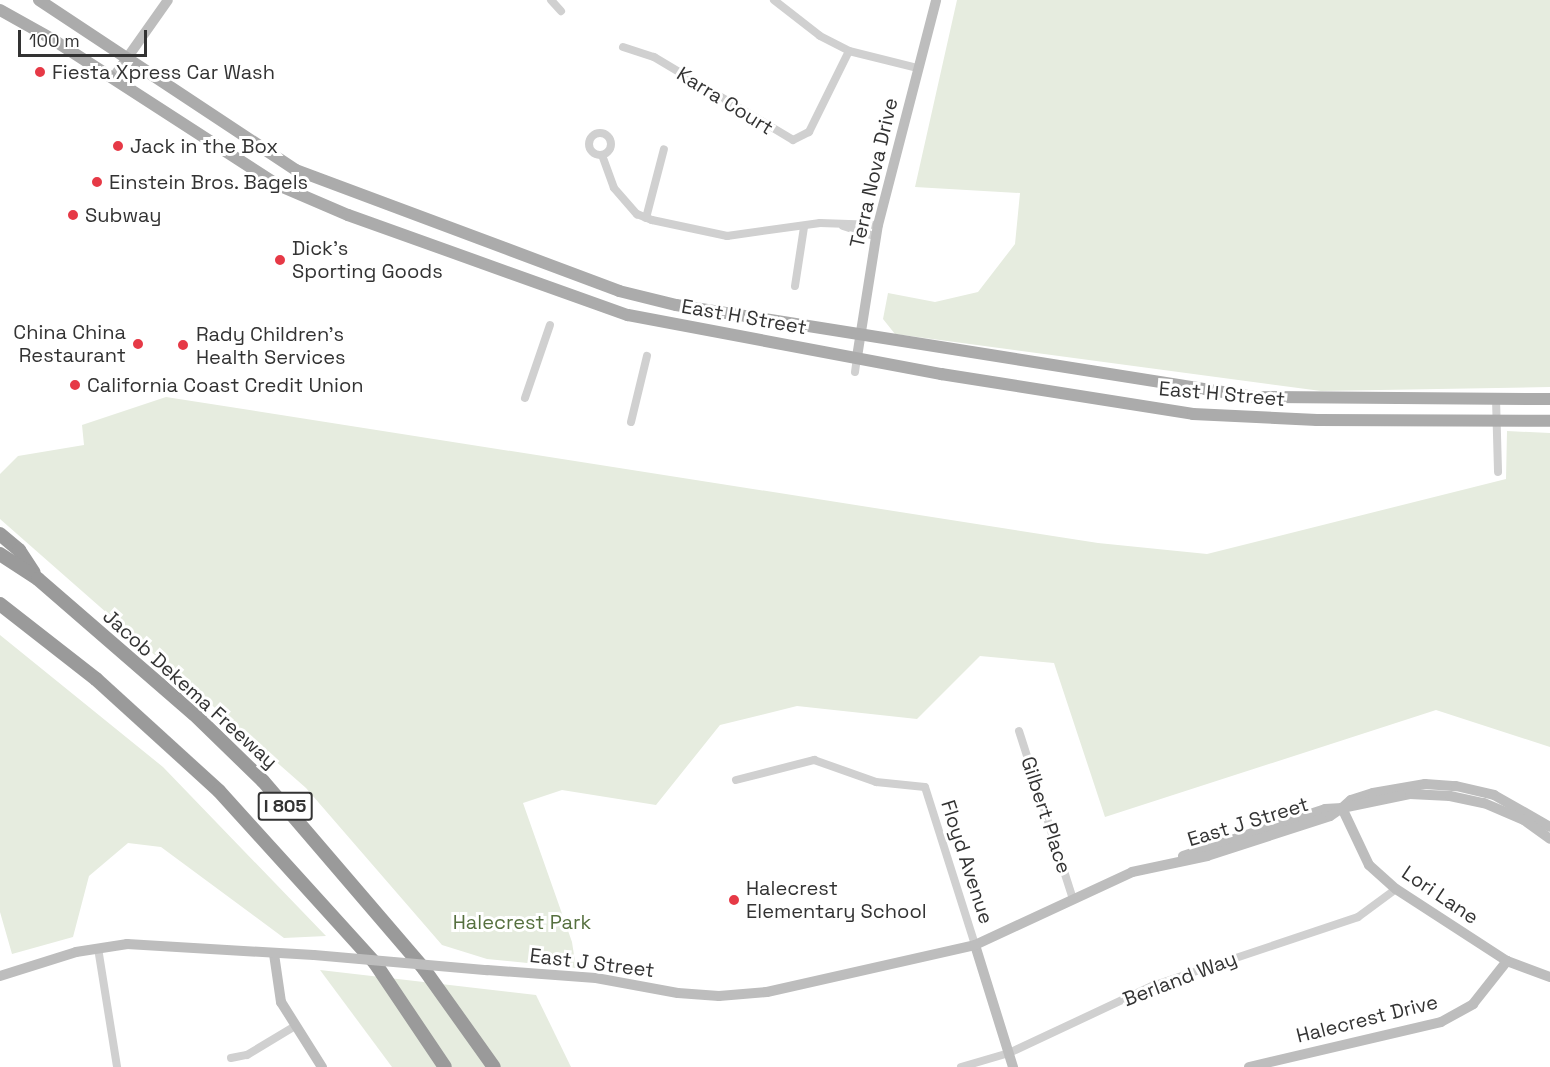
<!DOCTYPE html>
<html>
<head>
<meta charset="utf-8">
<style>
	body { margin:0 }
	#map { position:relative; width:1550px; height:1067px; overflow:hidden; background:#fff; font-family:"Space Grotesk",sans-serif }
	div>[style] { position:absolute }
	.green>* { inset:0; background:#e6ecdf }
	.street>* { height:8px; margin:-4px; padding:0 4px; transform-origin:4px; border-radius:4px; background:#d0d0d0 }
	.street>.ring { margin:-4px; padding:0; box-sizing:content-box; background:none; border:8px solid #d0d0d0; border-radius:50% }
	.secondary>* { height:10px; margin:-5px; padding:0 5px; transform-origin:5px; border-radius:5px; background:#bdbdbd }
	.primary>* { height:12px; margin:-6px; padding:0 6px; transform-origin:6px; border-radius:6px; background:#ababab }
	.highway>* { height:14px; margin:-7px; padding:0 7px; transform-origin:7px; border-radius:7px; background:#9a9a9a }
	.secondary-bridge>* { height:10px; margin:-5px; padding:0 5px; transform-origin:5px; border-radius:5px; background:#bdbdbd }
	.dots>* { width:16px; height:16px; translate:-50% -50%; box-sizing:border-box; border:3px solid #fff; border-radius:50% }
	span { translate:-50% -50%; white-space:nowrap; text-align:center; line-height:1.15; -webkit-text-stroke:6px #fff; paint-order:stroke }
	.shield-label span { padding:2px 4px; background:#fff; border:2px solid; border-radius:4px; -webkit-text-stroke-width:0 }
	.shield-label { font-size:18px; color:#333; font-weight:700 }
	.poi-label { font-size:20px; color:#333 }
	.left { translate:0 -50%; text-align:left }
	.right { translate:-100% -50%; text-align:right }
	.street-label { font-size:20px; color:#333 }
	.park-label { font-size:20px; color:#56703f }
	.scale { position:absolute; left:18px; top:30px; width:129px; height:27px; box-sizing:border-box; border:3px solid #333; border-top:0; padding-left:8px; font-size:18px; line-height:21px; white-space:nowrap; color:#333; -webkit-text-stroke:4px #fff; paint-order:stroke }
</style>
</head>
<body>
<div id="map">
	<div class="green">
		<div style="clip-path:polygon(957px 0,1550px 0,1550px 387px,1321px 391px,895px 334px,883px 319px,888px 293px,935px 302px,978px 292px,1015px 244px,1020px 193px,915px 187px)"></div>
		<div style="clip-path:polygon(166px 397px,1098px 543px,1207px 554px,1506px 479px,1507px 431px,1550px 433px,1550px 747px,1436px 710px,1105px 817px,1054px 663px,980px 656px,917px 719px,797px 706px,720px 725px,656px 805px,562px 790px,523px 803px,572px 942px,576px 968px,487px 959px,442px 945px,306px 788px,0 519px,0 474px,18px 456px,84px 445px,82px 425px)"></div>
		<div style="clip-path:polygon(0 635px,163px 767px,326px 936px,284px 938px,161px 847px,128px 843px,89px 876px,73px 937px,12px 954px,0 912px)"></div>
		<div style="clip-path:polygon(320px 970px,536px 995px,571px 1067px,392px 1067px)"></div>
	</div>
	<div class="street">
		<div style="left:551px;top:0;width:15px;rotate:48deg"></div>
		<div style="left:774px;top:0;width:58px;rotate:38deg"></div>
		<div style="left:820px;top:36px;width:33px;rotate:27deg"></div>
		<div style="left:849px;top:51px;width:70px;rotate:14deg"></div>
		<div style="left:623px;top:47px;width:33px;rotate:18deg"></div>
		<div style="left:654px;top:57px;width:162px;rotate:30.8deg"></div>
		<div style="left:793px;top:140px;width:18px;rotate:-27deg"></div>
		<div style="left:809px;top:132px;width:90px;rotate:-63.7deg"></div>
		<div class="ring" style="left:589px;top:133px;width:14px;height:14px"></div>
		<div style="left:602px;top:155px;width:35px;rotate:70deg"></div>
		<div style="left:614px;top:188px;width:35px;rotate:49deg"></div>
		<div style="left:637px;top:214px;width:16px;rotate:22deg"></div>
		<div style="left:652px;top:220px;width:77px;rotate:12deg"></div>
		<div style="left:727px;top:236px;width:94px;rotate:-8deg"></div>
		<div style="left:820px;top:223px;width:58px;rotate:2deg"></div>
		<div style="left:646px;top:218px;width:71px;rotate:-75.4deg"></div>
		<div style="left:843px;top:226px;width:35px;rotate:18deg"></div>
		<div style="left:795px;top:286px;width:60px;rotate:-81.3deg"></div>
		<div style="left:855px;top:372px;width:15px;rotate:-82deg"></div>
		<div style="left:525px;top:398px;width:77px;rotate:-71.1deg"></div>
		<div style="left:1496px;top:399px;width:73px;rotate:88.4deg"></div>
		<div style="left:631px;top:422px;width:68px;rotate:-76.4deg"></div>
		<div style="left:1019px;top:731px;width:176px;rotate:72.2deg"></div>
		<div style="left:736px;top:780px;width:81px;rotate:-14.4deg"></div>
		<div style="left:814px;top:760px;width:66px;rotate:19.5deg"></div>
		<div style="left:876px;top:782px;width:49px;rotate:5.8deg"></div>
		<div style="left:925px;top:787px;width:166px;rotate:72.4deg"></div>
		<div style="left:98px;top:948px;width:121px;rotate:80.9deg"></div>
		<div style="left:231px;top:1058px;width:16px;rotate:-11deg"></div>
		<div style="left:247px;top:1055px;width:56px;rotate:-31.1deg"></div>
		<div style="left:961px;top:1067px;width:50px;rotate:-16.3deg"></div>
		<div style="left:1009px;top:1053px;width:158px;rotate:-25.1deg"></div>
		<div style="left:1152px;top:986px;width:217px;rotate:-18.5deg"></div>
		<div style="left:1358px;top:917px;width:47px;rotate:-36.4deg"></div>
	</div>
	<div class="secondary">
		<div style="left:113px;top:78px;width:95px;rotate:-54.8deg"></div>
		<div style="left:857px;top:357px;width:134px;rotate:-81deg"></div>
		<div style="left:878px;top:225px;width:232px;rotate:-75.5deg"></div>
		<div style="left:1342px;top:808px;width:63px;rotate:64.7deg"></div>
		<div style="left:1369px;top:865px;width:36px;rotate:42deg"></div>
		<div style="left:1396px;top:889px;width:132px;rotate:33deg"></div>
		<div style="left:1507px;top:961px;width:46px;rotate:20.4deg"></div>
		<div style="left:1183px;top:856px;width:150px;rotate:-18.3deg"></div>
		<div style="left:1325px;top:809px;width:17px;rotate:-3deg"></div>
		<div style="left:1342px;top:808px;width:12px;rotate:-42deg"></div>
		<div style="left:1351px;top:800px;width:23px;rotate:-18deg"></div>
		<div style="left:1373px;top:793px;width:53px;rotate:-9.8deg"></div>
		<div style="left:1425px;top:784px;width:31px;rotate:4deg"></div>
		<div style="left:1456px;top:786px;width:39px;rotate:13deg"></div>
		<div style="left:1494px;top:795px;width:64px;rotate:29.7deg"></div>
		<div style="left:975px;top:945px;width:128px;rotate:72.7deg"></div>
		<div style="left:274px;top:954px;width:49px;rotate:81.7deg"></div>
		<div style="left:281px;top:1002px;width:77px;rotate:57.8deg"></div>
		<div style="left:487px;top:970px;width:109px;rotate:4.2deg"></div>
		<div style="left:596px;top:978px;width:83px;rotate:10.4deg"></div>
		<div style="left:678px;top:993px;width:41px;rotate:4.2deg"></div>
		<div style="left:719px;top:996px;width:48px;rotate:-4.8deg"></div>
		<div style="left:767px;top:992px;width:213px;rotate:-12.7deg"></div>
		<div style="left:975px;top:945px;width:173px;rotate:-24.9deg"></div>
		<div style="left:1132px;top:872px;width:77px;rotate:-12deg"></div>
		<div style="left:1207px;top:856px;width:129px;rotate:-18deg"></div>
		<div style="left:1330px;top:816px;width:14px;rotate:-34deg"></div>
		<div style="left:1342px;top:808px;width:69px;rotate:-11.6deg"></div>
		<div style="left:1410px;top:794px;width:40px;rotate:2.9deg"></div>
		<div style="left:1450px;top:796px;width:35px;rotate:12deg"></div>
		<div style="left:1484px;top:803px;width:43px;rotate:23deg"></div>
		<div style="left:1524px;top:820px;width:32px;rotate:36deg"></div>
		<div style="left:0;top:976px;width:80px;rotate:-17.5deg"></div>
		<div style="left:76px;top:952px;width:52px;rotate:-8.9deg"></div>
		<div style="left:127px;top:944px;width:187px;rotate:3.4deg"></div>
		<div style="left:1249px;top:1067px;width:197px;rotate:-13.2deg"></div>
		<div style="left:1441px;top:1022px;width:37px;rotate:-29deg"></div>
		<div style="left:1473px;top:1004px;width:55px;rotate:-51.7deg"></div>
	</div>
	<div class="primary">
		<div style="left:39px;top:0;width:308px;rotate:33.5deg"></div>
		<div style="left:296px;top:170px;width:345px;rotate:20.5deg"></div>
		<div style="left:619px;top:291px;width:59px;rotate:13.8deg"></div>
		<div style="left:676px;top:305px;width:585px;rotate:9.04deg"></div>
		<div style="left:1254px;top:397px;width:296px;rotate:0.4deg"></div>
		<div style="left:0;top:10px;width:60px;rotate:29.1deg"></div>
		<div style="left:52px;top:39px;width:269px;rotate:32.9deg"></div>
		<div style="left:278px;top:185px;width:76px;rotate:23.2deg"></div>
		<div style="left:348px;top:215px;width:297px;rotate:19.7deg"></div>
		<div style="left:628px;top:315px;width:319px;rotate:10.7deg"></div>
		<div style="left:941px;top:374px;width:255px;rotate:9deg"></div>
		<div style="left:1193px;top:414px;width:124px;rotate:2.8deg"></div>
		<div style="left:1317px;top:420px;width:233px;rotate:0.2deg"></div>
	</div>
	<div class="highway">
		<div style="left:0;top:534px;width:25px;rotate:40deg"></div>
		<div style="left:19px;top:550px;width:27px;rotate:57deg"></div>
		<div style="left:0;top:554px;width:45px;rotate:33.3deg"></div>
		<div style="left:38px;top:579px;width:206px;rotate:40.9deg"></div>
		<div style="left:194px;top:714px;width:96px;rotate:44.2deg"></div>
		<div style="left:263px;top:781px;width:248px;rotate:49.4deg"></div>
		<div style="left:424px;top:969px;width:120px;rotate:54.5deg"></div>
		<div style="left:0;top:604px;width:122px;rotate:38deg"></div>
		<div style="left:96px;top:679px;width:166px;rotate:42.3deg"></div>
		<div style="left:219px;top:791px;width:232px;rotate:47.8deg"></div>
		<div style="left:375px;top:963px;width:125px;rotate:56.1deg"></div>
	</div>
	<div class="secondary-bridge">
		<div style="left:314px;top:955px;width:174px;rotate:5deg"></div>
	</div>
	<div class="dots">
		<div style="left:40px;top:72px;background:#e63946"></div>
		<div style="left:118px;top:146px;background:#e63946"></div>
		<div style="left:97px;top:182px;background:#e63946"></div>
		<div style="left:73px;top:215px;background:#e63946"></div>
		<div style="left:280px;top:260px;background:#e63946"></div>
		<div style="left:138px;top:344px;background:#e63946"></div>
		<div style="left:183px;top:345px;background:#e63946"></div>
		<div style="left:75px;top:385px;background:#e63946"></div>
		<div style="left:734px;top:900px;background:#e63946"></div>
	</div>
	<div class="shield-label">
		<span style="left:285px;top:806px">I 805</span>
	</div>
	<div class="poi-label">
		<span class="left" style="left:52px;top:72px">Fiesta Xpress Car Wash</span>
		<span class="left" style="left:130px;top:146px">Jack in the Box</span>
		<span class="left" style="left:109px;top:182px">Einstein Bros. Bagels</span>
		<span class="left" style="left:85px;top:215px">Subway</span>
		<span class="left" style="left:292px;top:260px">Dick's<br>Sporting Goods</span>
		<span class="right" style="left:126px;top:344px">China China<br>Restaurant</span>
		<span class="left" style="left:196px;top:346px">Rady Children's<br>Health Services</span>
		<span class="left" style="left:87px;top:385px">California Coast Credit Union</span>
		<span class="left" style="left:746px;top:900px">Halecrest<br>Elementary School</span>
	</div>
	<div class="street-label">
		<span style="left:725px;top:101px;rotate:32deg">Karra Court</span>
		<span style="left:874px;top:173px;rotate:-77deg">Terra Nova Drive</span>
		<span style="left:744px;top:317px;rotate:10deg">East H Street</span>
		<span style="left:1222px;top:394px;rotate:5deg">East H Street</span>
		<span style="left:190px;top:689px;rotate:42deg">Jacob Dekema Freeway</span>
		<span style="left:1046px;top:815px;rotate:72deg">Gilbert Place</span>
		<span style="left:1248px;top:822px;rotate:-17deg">East J Street</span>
		<span style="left:967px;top:862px;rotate:72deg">Floyd Avenue</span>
		<span style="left:1440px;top:895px;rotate:34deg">Lori Lane</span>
		<span style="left:592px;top:963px;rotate:7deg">East J Street</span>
		<span style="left:1180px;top:979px;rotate:-21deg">Berland Way</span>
		<span style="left:1367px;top:1019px;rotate:-14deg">Halecrest Drive</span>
	</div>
	<div class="park-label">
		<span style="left:522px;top:922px">Halecrest Park</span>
	</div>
	<div class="scale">100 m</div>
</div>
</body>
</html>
